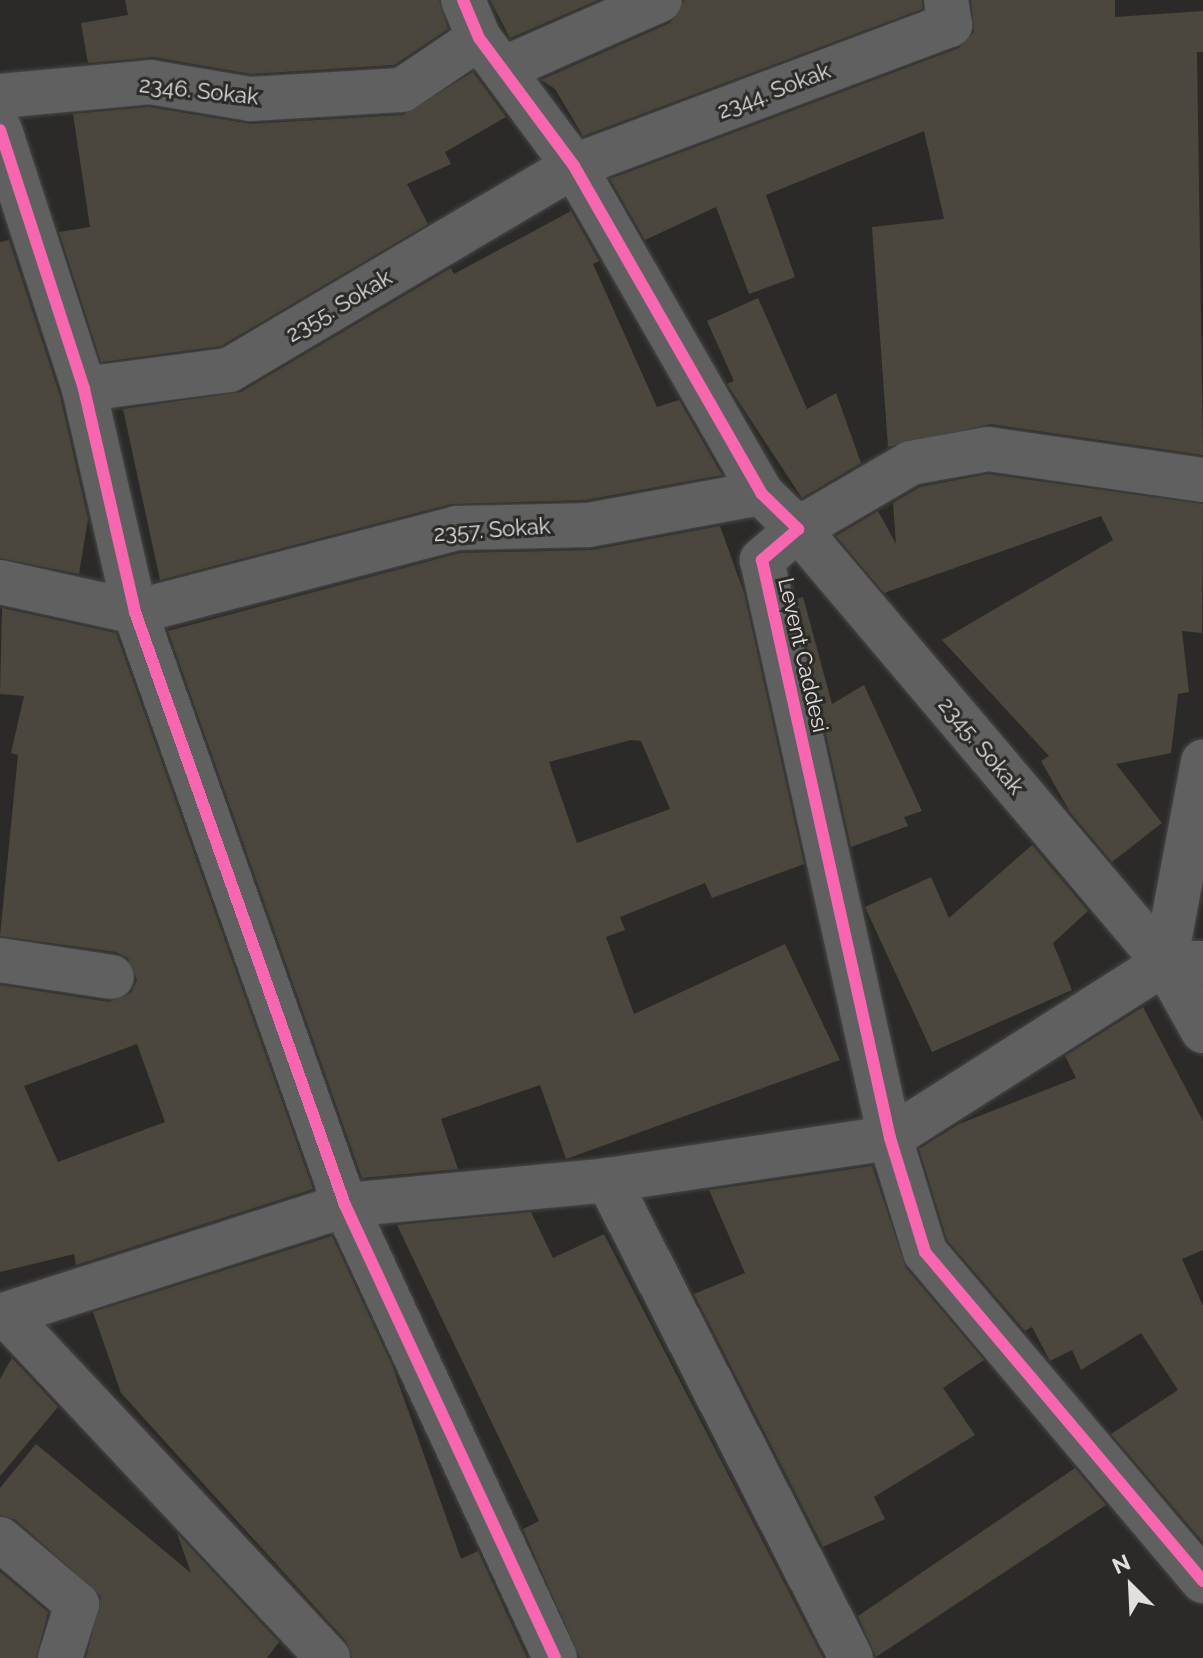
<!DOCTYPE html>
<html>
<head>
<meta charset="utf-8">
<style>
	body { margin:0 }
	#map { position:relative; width:1203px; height:1658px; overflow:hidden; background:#2b2a28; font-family:Raleway,sans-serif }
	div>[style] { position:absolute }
	.building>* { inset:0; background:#4b473c }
	.roads { filter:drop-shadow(0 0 2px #474746) drop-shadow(0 0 2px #474746) }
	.minor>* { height:44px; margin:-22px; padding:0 22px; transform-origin:22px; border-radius:22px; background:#616060 }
	.tertiary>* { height:44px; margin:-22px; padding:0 22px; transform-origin:22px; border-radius:22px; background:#616060 }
	.cycleway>* { height:12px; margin:-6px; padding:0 6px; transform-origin:6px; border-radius:6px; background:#f766af }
	span { translate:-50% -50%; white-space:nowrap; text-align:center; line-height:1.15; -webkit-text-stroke:6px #2c2a27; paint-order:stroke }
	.street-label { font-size:22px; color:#e1e0de }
	.north { position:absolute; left:1091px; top:1546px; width:80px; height:80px; -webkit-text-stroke:6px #2c2a27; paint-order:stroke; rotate:336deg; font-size:22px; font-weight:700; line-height:32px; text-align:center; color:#e1e0de }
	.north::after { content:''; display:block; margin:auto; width:28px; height:36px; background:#e1e0de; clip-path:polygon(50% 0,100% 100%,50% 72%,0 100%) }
</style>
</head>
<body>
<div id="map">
	<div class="building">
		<div style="clip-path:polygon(125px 0,439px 0,448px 29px,394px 65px,251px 74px,154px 57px,88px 63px,81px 23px,128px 15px)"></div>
		<div style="clip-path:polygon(490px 0,598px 0,510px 38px)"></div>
		<div style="clip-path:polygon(685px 0,922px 0,922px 9px,583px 136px,555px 89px,541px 80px,670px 23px)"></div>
		<div style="clip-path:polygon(971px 0,1115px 0,1115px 17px,1203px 11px,1203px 52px,1197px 52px,1203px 455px,991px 424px,888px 447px,872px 227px,944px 219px,924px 131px,766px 195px,795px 277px,749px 294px,716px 207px,645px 240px,610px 179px,959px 48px,974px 32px)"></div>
		<div style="clip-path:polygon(473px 72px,506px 117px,445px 152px,451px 164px,407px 184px,428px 224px,221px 346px,101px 362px,59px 232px,90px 227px,73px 114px,149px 107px,251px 124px,403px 115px)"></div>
		<div style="clip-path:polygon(571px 211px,599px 261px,593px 264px,657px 407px,679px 400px,722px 475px,585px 500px,451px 504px,160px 580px,123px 409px,241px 392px,451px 268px,454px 274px)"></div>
		<div style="clip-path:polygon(9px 240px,60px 396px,88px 519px,79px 574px,0 558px,0 242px)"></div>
		<div style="clip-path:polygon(758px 298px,807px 409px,836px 393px,861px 463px,802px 498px,727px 384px,734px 381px,707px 321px)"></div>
		<div style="clip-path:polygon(988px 474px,1203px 504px,1202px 633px,1182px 631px,1189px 692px,1178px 694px,1171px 753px,1116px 764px,1162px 823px,1112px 862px,1070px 812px,1041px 761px,1049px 756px,942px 640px,1113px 540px,1101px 516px,884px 593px,836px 536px,878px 511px,896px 544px,893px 503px,920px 487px)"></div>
		<div style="clip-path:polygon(evenodd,720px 526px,744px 593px,804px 864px,712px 898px,705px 883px,620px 917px,625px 930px,606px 937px,634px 1014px,785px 944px,840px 1060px,566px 1159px,540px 1085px,441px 1119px,458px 1169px,362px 1178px,168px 631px,460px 553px,592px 550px,720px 526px,631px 740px,641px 741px,670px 809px,577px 843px,549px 762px,631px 740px)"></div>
		<div style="clip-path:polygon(803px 597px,832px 704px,864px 685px,922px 811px,904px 817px,908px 826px,851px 847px,796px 599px)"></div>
		<div style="clip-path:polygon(evenodd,2px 608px,116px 633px,313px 1189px,76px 1265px,74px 1254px,0 1272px,0 985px,109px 1002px,131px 993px,137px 980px,128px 958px,116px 952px,0 936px,18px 755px,11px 753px,24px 696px,0 694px,2px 608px,137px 1044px,165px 1122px,58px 1162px,24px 1086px,137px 1044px)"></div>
		<div style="clip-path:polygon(1032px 845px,1088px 911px,1053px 943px,1072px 990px,932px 1052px,865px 907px,931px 877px,949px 918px)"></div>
		<div style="clip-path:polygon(1143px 1007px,1203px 1121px,1203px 1250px,1182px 1259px,1203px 1306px,1203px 1542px,1111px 1434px,1178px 1390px,1141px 1333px,1081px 1370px,1072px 1350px,1050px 1361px,1032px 1327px,1025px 1331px,947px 1240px,919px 1149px,959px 1124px,1076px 1078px,1065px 1056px)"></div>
		<div style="clip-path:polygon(872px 1166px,906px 1268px,984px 1360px,943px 1388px,975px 1435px,874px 1497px,885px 1519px,823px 1547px,694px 1294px,745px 1273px,709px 1190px)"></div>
		<div style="clip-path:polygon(531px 1212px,553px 1258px,604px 1234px,823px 1658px,580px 1658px,523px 1529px,539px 1521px,397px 1225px)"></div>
		<div style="clip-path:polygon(332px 1236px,392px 1365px,461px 1559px,478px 1551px,527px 1658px,352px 1658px,346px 1641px,121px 1393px,93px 1312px)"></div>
		<div style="clip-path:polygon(12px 1358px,58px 1407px,0 1476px,0 1379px)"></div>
		<div style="clip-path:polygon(36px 1444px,191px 1573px,177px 1533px,279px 1642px,267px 1658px,86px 1658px,101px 1596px,16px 1520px,0 1515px,0 1488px)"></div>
		<div style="clip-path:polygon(1075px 1468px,1106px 1505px,876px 1657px,858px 1616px)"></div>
		<div style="clip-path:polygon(0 1572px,48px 1612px,36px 1658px,0 1658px)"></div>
	</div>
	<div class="roads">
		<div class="minor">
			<div style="left:463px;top:0;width:41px;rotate:67.2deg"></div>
			<div style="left:479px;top:38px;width:159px;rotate:53.4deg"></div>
			<div style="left:574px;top:166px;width:377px;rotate:60.2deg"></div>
			<div style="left:761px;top:493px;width:52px;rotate:44.2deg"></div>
			<div style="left:798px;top:529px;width:48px;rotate:139.3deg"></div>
			<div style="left:762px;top:560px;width:592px;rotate:77.51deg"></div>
			<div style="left:890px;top:1138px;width:119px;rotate:72.9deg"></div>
			<div style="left:925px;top:1252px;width:431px;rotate:49.8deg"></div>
			<div style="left:505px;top:68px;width:169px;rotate:-23.7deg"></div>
			<div style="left:0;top:96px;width:151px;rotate:-5.3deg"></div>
			<div style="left:150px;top:82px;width:101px;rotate:9.6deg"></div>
			<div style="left:250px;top:99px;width:152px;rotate:-3.4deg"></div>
			<div style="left:402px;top:90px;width:93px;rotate:-34deg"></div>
			<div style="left:84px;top:389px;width:146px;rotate:-7.5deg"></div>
			<div style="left:229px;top:370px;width:401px;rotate:-30.6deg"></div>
			<div style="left:574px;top:166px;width:402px;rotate:-20.6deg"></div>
			<div style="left:950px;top:25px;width:25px;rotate:-99deg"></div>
			<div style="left:1203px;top:480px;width:217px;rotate:-171.8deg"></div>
			<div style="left:988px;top:449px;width:78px;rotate:169.7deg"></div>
			<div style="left:911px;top:463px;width:131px;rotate:149.7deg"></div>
			<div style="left:798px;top:529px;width:568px;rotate:49.78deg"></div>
			<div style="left:1165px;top:963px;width:78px;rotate:60.8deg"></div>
			<div style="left:0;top:582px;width:138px;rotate:12.5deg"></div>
			<div style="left:135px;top:612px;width:333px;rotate:-14.6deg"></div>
			<div style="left:457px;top:528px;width:131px;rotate:-1.3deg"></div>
			<div style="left:588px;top:525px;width:176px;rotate:-10.5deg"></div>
			<div style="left:0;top:960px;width:113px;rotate:8.6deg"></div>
			<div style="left:1165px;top:963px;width:205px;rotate:-79.3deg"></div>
			<div style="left:608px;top:1180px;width:536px;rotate:63.05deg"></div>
			<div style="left:0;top:1316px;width:362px;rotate:-17.8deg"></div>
			<div style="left:345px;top:1205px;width:264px;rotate:-5.4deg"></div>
			<div style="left:608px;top:1180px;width:285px;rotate:-8.5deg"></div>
			<div style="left:890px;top:1138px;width:326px;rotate:-32.5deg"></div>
			<div style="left:1165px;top:963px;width:38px"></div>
			<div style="left:7px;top:1316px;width:469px;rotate:46.8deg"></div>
			<div style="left:0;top:1539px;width:101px;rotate:40.2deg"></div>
			<div style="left:77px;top:1604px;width:57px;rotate:107.5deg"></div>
		</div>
		<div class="tertiary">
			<div style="left:0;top:130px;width:272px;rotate:72deg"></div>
			<div style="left:84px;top:389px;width:229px;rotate:77.1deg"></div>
			<div style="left:135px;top:612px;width:629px;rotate:70.5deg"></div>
			<div style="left:345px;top:1205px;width:499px;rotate:65.1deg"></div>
		</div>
	</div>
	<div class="cycleway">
		<div style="left:463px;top:0;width:41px;rotate:67.2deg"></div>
		<div style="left:479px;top:38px;width:159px;rotate:53.4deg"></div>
		<div style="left:574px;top:166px;width:377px;rotate:60.2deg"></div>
		<div style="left:761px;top:493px;width:52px;rotate:44.2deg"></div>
		<div style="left:798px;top:529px;width:48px;rotate:139.3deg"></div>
		<div style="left:762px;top:560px;width:592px;rotate:77.51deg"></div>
		<div style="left:890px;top:1138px;width:119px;rotate:72.9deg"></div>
		<div style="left:925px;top:1252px;width:431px;rotate:49.8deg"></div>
		<div style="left:0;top:130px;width:272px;rotate:72deg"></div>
		<div style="left:84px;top:389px;width:229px;rotate:77.1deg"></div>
		<div style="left:135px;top:612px;width:629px;rotate:70.5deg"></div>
		<div style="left:345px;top:1205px;width:499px;rotate:65.1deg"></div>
	</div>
	<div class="street-label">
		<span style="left:199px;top:91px;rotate:6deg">2346. Sokak</span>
		<span style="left:774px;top:91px;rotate:-21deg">2344. Sokak</span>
		<span style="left:339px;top:306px;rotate:-31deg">2355. Sokak</span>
		<span style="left:492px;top:530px;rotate:-4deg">2357. Sokak</span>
		<span style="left:803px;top:655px;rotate:77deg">Levent Caddesi</span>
		<span style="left:981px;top:746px;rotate:50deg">2345. Sokak</span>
	</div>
	<div class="north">N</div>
</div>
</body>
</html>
